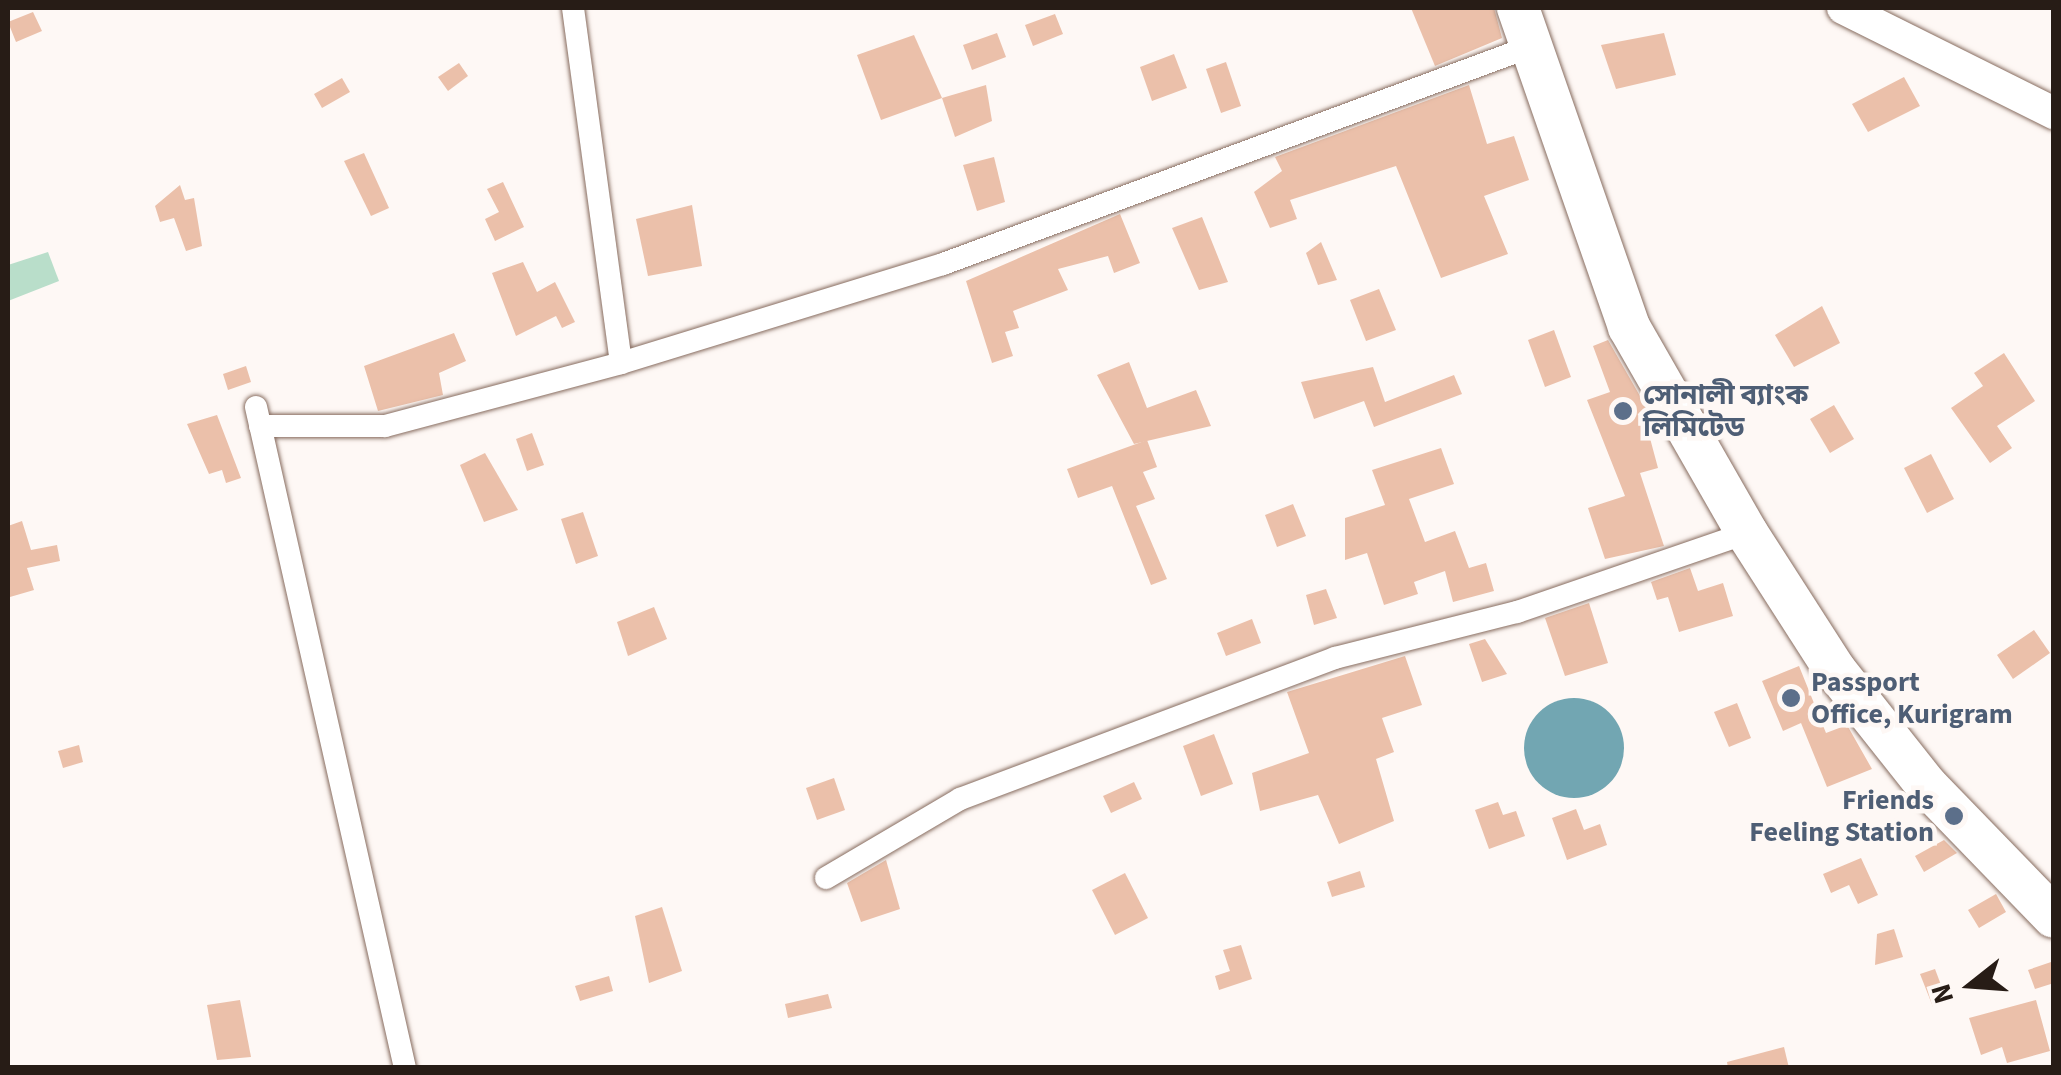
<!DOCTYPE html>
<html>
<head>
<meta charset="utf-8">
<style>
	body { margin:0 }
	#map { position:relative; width:2061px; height:1075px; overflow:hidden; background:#fef8f5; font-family:"Source Sans 3","Noto Sans Bengali",sans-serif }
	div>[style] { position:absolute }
	.green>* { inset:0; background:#b9deca }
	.water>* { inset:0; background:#72a6b2 }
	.round { border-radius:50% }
	.building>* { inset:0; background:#ebc0aa }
	.roads { filter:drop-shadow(0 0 2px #876c5f) drop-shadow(0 0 2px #876c5f) }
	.street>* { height:22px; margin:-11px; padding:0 11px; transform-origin:11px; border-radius:11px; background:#fff }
	.secondary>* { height:32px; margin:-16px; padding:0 16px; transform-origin:16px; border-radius:16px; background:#fff }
	.highway>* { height:42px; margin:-21px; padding:0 21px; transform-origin:21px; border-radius:21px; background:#fff }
	.dots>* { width:28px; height:28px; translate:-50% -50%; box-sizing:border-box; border:5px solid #fef8f5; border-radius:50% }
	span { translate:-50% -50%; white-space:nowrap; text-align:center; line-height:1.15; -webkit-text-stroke:9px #fef8f5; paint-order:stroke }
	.service-label { font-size:28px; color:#4e5e75; font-weight:700 }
	.left { translate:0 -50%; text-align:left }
	.right { translate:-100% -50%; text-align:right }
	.frame { position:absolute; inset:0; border:10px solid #271c16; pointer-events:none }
	.north { position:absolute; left:1921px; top:935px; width:100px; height:100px; -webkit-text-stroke:8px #fef8f5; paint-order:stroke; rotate:253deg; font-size:28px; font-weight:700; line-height:40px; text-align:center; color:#271c16 }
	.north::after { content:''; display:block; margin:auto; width:35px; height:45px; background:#271c16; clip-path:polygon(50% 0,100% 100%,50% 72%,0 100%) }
</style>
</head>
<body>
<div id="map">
	<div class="green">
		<div style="clip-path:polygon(48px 252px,59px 281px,8px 301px,8px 265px)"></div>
	</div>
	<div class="water">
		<div class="round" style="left:1524px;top:698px;width:100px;height:100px"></div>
	</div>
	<div class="building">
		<div style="clip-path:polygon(1411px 8px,1494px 8px,1502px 38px,1435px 66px)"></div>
		<div style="clip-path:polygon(33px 12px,42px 31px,16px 42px,8px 22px)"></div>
		<div style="clip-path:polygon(1055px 14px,1063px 34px,1033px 46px,1025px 25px)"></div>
		<div style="clip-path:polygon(997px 33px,1006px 57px,972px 70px,963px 45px)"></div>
		<div style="clip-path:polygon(1664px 33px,1676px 75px,1616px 89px,1601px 45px)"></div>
		<div style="clip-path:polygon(914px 35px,942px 98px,881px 120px,857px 55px)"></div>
		<div style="clip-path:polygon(1174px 54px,1187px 88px,1152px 101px,1140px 67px)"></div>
		<div style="clip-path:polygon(1226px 62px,1241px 106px,1221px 113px,1206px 69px)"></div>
		<div style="clip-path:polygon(459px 63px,468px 76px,448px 91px,438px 77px)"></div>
		<div style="clip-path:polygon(1904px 77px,1920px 106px,1868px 132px,1852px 104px)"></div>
		<div style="clip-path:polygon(342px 78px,350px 92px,322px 108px,314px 94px)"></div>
		<div style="clip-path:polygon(986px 85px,992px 121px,955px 137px,942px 98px)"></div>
		<div style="clip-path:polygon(1469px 85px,1487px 144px,1514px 136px,1529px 180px,1484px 196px,1508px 254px,1441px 278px,1396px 166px,1290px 200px,1297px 219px,1270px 228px,1254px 192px,1282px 171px,1275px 157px)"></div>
		<div style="clip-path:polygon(364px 153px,389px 208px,371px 216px,344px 161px)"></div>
		<div style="clip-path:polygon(994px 157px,1005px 202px,977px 211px,963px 165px)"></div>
		<div style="clip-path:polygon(503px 182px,524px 227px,495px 241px,485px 219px,499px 212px,487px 189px)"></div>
		<div style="clip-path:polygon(180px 185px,185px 200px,194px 198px,202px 246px,186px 251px,174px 218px,160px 222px,155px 206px)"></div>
		<div style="clip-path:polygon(692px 205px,702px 266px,648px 276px,636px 219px)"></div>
		<div style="clip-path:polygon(1120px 214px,1140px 263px,1114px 273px,1108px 256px,1058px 269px,1068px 290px,1013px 311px,1019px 328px,1005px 332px,1013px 356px,992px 363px,966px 281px)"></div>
		<div style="clip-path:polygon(1202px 217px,1228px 282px,1199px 290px,1172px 228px)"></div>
		<div style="clip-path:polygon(1321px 242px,1337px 280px,1318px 285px,1306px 253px)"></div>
		<div style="clip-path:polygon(523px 262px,537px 292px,555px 282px,575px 322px,562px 328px,556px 316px,516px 336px,492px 273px)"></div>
		<div style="clip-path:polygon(1379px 289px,1396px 330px,1366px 341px,1350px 300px)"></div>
		<div style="clip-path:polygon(1822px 306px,1840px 343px,1794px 367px,1775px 335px)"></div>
		<div style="clip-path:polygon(1554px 330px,1571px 377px,1545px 387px,1528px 340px)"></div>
		<div style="clip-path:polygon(454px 333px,466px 361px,439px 373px,443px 395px,378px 411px,364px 366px)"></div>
		<div style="clip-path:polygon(1608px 340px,1656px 424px,1647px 427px,1658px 468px,1640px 473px,1664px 546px,1605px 559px,1588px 508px,1625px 496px,1587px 400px,1610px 392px,1593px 346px)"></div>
		<div style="clip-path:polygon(2004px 353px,2035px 401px,1997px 426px,2012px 448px,1990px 463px,1951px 408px,1983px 386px,1974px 373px)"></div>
		<div style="clip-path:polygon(1129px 362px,1147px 408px,1196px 390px,1211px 426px,1134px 444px,1097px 375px)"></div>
		<div style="clip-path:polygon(246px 366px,251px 382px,228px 390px,223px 374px)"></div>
		<div style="clip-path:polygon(1373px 367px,1385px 402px,1454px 375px,1462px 394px,1374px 427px,1364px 401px,1314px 419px,1301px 382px)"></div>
		<div style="clip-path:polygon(1834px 405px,1854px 439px,1830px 453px,1810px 419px)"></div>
		<div style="clip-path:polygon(217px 415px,241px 478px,226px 483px,222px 470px,209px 474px,187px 424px)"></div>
		<div style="clip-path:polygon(532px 433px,544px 465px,527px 471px,516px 439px)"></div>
		<div style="clip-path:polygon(1147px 440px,1157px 467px,1143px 472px,1155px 499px,1136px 506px,1167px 579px,1151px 585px,1112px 486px,1078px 498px,1067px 469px)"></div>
		<div style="clip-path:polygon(1441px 448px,1454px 484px,1409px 499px,1425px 542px,1455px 531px,1469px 568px,1486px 563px,1494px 591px,1453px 602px,1445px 571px,1414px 582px,1418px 594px,1384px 605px,1367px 553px,1345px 560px,1345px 518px,1385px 505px,1372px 470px)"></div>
		<div style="clip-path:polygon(485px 453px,518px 510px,484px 522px,460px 465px)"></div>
		<div style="clip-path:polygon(1931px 454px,1954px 499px,1927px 513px,1904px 468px)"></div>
		<div style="clip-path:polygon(1293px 504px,1306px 536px,1277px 547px,1265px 515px)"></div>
		<div style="clip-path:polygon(583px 512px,598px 556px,576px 564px,561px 519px)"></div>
		<div style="clip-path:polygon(22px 521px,31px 550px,57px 545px,60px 561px,27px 568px,34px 590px,10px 597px,8px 526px)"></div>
		<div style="clip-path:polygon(1690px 568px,1698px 591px,1723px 583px,1733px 616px,1679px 632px,1668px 597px,1657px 600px,1651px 582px)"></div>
		<div style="clip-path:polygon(1326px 589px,1337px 618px,1314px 625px,1306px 595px)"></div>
		<div style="clip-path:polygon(1589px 603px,1608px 663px,1565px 676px,1545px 618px)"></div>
		<div style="clip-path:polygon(654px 607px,667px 639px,628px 656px,617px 622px)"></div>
		<div style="clip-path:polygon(1252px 619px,1261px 643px,1226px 656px,1217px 633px)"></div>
		<div style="clip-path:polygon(2034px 630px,2050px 653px,2013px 679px,1997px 655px)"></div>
		<div style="clip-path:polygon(1485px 639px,1507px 674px,1482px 682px,1469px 644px)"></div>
		<div style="clip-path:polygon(1405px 656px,1422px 705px,1382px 718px,1394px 752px,1376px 759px,1394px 821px,1339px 844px,1318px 795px,1260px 811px,1252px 773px,1309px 753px,1287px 692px)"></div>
		<div style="clip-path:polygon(1799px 666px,1826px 733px,1847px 725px,1872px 769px,1827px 787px,1801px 723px,1783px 731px,1762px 681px)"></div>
		<div style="clip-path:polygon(1737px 703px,1751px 738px,1729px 747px,1714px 712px)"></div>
		<div style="clip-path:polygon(1214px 734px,1233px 784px,1201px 796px,1183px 746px)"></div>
		<div style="clip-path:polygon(79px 745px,83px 762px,63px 768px,58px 751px)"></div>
		<div style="clip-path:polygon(834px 778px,845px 810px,817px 820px,806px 788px)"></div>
		<div style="clip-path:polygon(1134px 782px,1142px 799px,1111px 813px,1103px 796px)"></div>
		<div style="clip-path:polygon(1498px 802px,1503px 815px,1516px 811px,1525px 836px,1489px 849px,1475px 810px)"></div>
		<div style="clip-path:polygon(1576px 809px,1584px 830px,1600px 824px,1607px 845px,1567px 860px,1552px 818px)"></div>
		<div style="clip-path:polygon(1944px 840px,1957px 853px,1924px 872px,1915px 856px)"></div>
		<div style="clip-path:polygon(1861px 858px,1878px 895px,1858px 904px,1849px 885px,1831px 893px,1823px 874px)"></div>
		<div style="clip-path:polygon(886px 860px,900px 909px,861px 922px,847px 883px)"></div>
		<div style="clip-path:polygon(1360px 871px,1365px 887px,1332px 897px,1327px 882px)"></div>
		<div style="clip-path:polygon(1125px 873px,1148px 918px,1115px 935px,1092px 890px)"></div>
		<div style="clip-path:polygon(1996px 894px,2006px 912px,1979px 928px,1968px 910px)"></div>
		<div style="clip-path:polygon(662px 907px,682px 971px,649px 983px,635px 916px)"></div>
		<div style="clip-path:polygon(1894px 929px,1903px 957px,1875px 965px,1877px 934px)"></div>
		<div style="clip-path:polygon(1241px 945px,1252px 979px,1219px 990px,1215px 976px,1230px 971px,1223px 950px)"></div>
		<div style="clip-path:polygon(2054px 961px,2054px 983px,2035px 989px,2028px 970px)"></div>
		<div style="clip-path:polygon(1935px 969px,1947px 1001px,1933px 1007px,1920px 974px)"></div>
		<div style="clip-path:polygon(609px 976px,613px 991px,580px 1001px,575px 986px)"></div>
		<div style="clip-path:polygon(828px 994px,832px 1008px,788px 1018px,785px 1004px)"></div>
		<div style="clip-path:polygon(240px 1000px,251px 1057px,217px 1060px,207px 1005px)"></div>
		<div style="clip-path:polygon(2036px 1000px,2050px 1051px,2007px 1063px,2002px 1047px,1981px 1055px,1969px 1018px)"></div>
		<div style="clip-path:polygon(1784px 1047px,1789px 1068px,1728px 1068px,1727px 1062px)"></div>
	</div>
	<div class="roads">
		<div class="street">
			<div style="left:573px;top:8px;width:358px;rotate:82.3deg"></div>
			<div style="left:621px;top:363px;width:337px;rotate:-17.1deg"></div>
			<div style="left:943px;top:264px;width:628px;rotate:-20.31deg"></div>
			<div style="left:256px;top:407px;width:678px;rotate:77.3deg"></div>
			<div style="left:260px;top:426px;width:125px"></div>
			<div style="left:385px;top:426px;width:244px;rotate:-14.9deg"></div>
			<div style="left:826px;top:878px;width:156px;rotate:-30.5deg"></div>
			<div style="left:960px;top:799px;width:401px;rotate:-20.6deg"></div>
			<div style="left:1335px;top:658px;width:188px;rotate:-14.2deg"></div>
			<div style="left:1517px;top:612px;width:243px;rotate:-19deg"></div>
		</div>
		<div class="secondary">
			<div style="left:1843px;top:8px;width:236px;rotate:26.5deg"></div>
		</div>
		<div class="highway">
			<div style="left:1518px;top:8px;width:338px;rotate:70.8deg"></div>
			<div style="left:1629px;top:327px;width:237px;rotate:60.2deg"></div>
			<div style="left:1747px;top:533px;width:163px;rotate:57.3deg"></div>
			<div style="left:1835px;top:670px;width:148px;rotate:51.6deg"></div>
			<div style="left:1927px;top:786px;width:182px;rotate:45.9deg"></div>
		</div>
	</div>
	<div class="dots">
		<div style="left:1623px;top:411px;background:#5c6f8a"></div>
		<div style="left:1791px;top:698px;background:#5c6f8a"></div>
		<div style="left:1954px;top:816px;background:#5c6f8a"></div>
	</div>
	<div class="service-label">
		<span class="left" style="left:1643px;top:411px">সোনালী ব্যাংক<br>লিমিটেড</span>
		<span class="left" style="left:1811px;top:698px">Passport<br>Office, Kurigram</span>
		<span class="right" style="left:1934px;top:816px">Friends<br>Feeling Station</span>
	</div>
	<div class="frame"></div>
	<div class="north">N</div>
</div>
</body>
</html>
